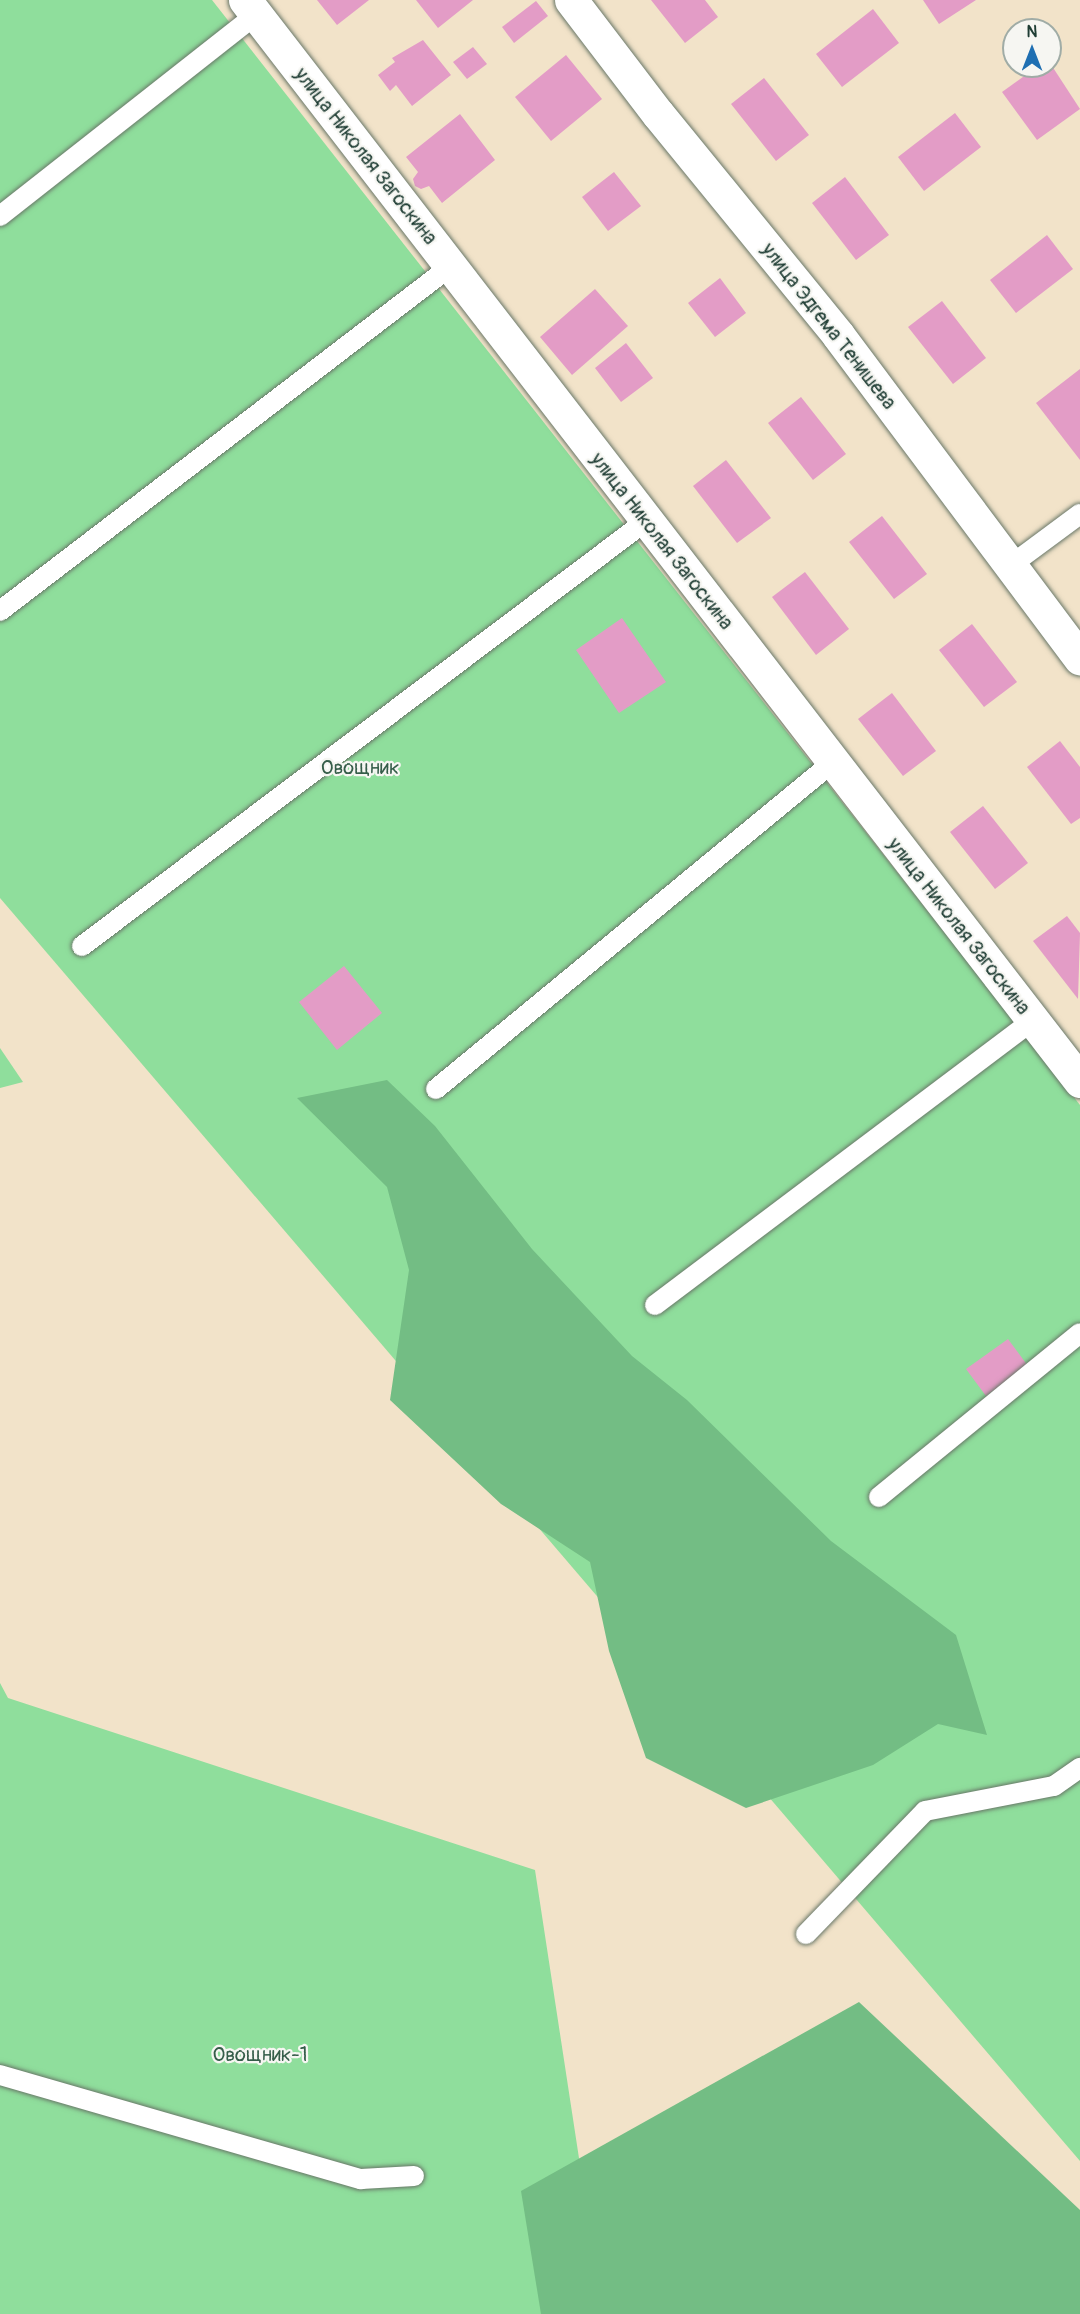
<!DOCTYPE html>
<html>
<head>
<meta charset="utf-8">
<style>
	body { margin:0 }
	#map { position:relative; width:1080px; height:2314px; overflow:hidden; background:#f2e3c9; font-family:Pangolin,sans-serif }
	div>[style] { position:absolute }
	.green>* { inset:0; background:#8fde9c }
	.forest>* { inset:0; background:#73bd84 }
	.building>* { inset:0; background:#e39cc6 }
	.roads { filter:drop-shadow(0 0 2px #697768) drop-shadow(0 0 2px #697768) }
	.lane>* { height:20px; margin:-10px; padding:0 10px; transform-origin:10px; border-radius:10px; background:#fff }
	.street>* { height:33px; margin:-16.5px; padding:0 16.5px; transform-origin:16.5px; border-radius:16.5px; background:#fff }
	span { translate:-50% -50%; white-space:nowrap; text-align:center; line-height:1.15; -webkit-text-stroke:4.5px #f6f6f2; paint-order:stroke }
	.street-label { font-size:20px; color:#1f3d34 }
	.park-label { font-size:20px; color:#355d49 }
	.north { position:absolute; left:1002px; top:18px; width:60px; height:60px; box-sizing:border-box; background:#f6f6f2; border:2px solid #a0aca6; border-radius:50%; rotate:0deg; font-size:16px; font-weight:700; line-height:24px; text-align:center; color:#1f3d34 }
	.north::after { content:''; display:block; margin:auto; width:21px; height:27px; background:#1f6fb2; clip-path:polygon(50% 0,100% 100%,50% 72%,0 100%) }
</style>
</head>
<body>
<div id="map">
	<div class="green">
		<div style="clip-path:polygon(0 0,212px 0,1080px 1105px,1080px 2161px,0 898px)"></div>
		<div style="clip-path:polygon(0 1048px,23px 1082px,0 1088px)"></div>
		<div style="clip-path:polygon(0 1683px,8px 1698px,535px 1870px,597px 2276px,607px 2314px,0 2314px)"></div>
	</div>
	<div class="forest">
		<div style="clip-path:polygon(387px 1080px,435px 1126px,532px 1249px,632px 1356px,687px 1400px,831px 1541px,956px 1635px,987px 1735px,938px 1724px,873px 1765px,746px 1808px,646px 1758px,609px 1651px,590px 1562px,501px 1504px,390px 1400px,409px 1270px,387px 1187px,297px 1098px)"></div>
		<div style="clip-path:polygon(859px 2002px,1080px 2210px,1080px 2314px,541px 2314px,521px 2191px)"></div>
	</div>
	<div class="building">
		<div style="clip-path:polygon(317px 0,369px 0,337px 25px)"></div>
		<div style="clip-path:polygon(416px 0,473px 0,438px 28px)"></div>
		<div style="clip-path:polygon(651px 0,705px 0,718px 17px,685px 43px)"></div>
		<div style="clip-path:polygon(923px 0,976px 0,939px 24px)"></div>
		<div style="clip-path:polygon(536px 1px,548px 16px,514px 43px,502px 27px)"></div>
		<div style="clip-path:polygon(873px 9px,899px 43px,842px 87px,816px 54px)"></div>
		<div style="clip-path:polygon(423px 40px,451px 75px,412px 106px,396px 85px,390px 91px,378px 75px,395px 62px,392px 58px)"></div>
		<div style="clip-path:polygon(473px 47px,487px 64px,467px 79px,453px 62px)"></div>
		<div style="clip-path:polygon(566px 55px,602px 99px,551px 141px,515px 97px)"></div>
		<div style="clip-path:polygon(1050px 63px,1080px 109px,1037px 140px,1002px 92px,1038px 66px)"></div>
		<div style="clip-path:polygon(764px 78px,809px 135px,776px 161px,731px 104px)"></div>
		<div style="clip-path:polygon(955px 113px,981px 147px,924px 191px,898px 157px)"></div>
		<div style="clip-path:polygon(460px 114px,495px 160px,442px 203px,429px 186px,421px 189px,415px 186px,413px 179px,418px 172px,406px 157px)"></div>
		<div style="clip-path:polygon(614px 172px,641px 206px,608px 231px,582px 197px)"></div>
		<div style="clip-path:polygon(845px 177px,889px 235px,856px 260px,812px 203px)"></div>
		<div style="clip-path:polygon(1047px 235px,1073px 269px,1016px 313px,990px 280px)"></div>
		<div style="clip-path:polygon(720px 278px,746px 313px,715px 337px,688px 303px)"></div>
		<div style="clip-path:polygon(595px 289px,628px 326px,572px 375px,540px 337px)"></div>
		<div style="clip-path:polygon(942px 301px,986px 358px,953px 384px,908px 327px)"></div>
		<div style="clip-path:polygon(626px 343px,653px 378px,621px 402px,595px 368px)"></div>
		<div style="clip-path:polygon(1080px 369px,1080px 460px,1036px 403px)"></div>
		<div style="clip-path:polygon(801px 397px,846px 454px,813px 480px,768px 423px)"></div>
		<div style="clip-path:polygon(726px 460px,771px 518px,737px 543px,693px 486px)"></div>
		<div style="clip-path:polygon(882px 516px,927px 574px,894px 599px,849px 542px)"></div>
		<div style="clip-path:polygon(805px 572px,849px 629px,816px 655px,772px 597px)"></div>
		<div style="clip-path:polygon(622px 618px,666px 682px,619px 713px,576px 650px)"></div>
		<div style="clip-path:polygon(972px 624px,1017px 682px,984px 707px,939px 650px)"></div>
		<div style="clip-path:polygon(892px 693px,936px 751px,903px 776px,858px 719px)"></div>
		<div style="clip-path:polygon(1060px 741px,1080px 767px,1080px 818px,1071px 824px,1027px 767px)"></div>
		<div style="clip-path:polygon(983px 806px,1028px 863px,995px 889px,950px 832px)"></div>
		<div style="clip-path:polygon(1067px 916px,1080px 933px,1078px 999px,1033px 941px)"></div>
		<div style="clip-path:polygon(344px 966px,382px 1013px,337px 1050px,299px 1002px)"></div>
		<div style="clip-path:polygon(1008px 1339px,1028px 1366px,986px 1396px,966px 1369px)"></div>
	</div>
	<div class="roads">
		<div class="lane">
			<div style="left:0;top:216px;width:327px;rotate:-38.2deg"></div>
			<div style="left:1011px;top:565px;width:86px;rotate:-36.5deg"></div>
			<div style="left:0;top:611px;width:568px;rotate:-37.41deg"></div>
			<div style="left:82px;top:946px;width:706px;rotate:-37deg"></div>
			<div style="left:436px;top:1089px;width:514px;rotate:-39.48deg"></div>
			<div style="left:655px;top:1305px;width:472px;rotate:-37deg"></div>
			<div style="left:879px;top:1497px;width:259px;rotate:-39.2deg"></div>
			<div style="left:806px;top:1934px;width:171px;rotate:-45.9deg"></div>
			<div style="left:925px;top:1811px;width:131px;rotate:-11deg"></div>
			<div style="left:1054px;top:1786px;width:32px;rotate:-35deg"></div>
			<div style="left:0;top:2075px;width:376px;rotate:16.1deg"></div>
			<div style="left:361px;top:2179px;width:53px;rotate:-3.2deg"></div>
		</div>
		<div class="street">
			<div style="left:245px;top:0;width:1366px;rotate:52.32deg"></div>
			<div style="left:571px;top:0;width:143px;rotate:52.7deg"></div>
			<div style="left:658px;top:114px;width:285px;rotate:50.8deg"></div>
			<div style="left:838px;top:335px;width:404px;rotate:53.2deg"></div>
		</div>
	</div>
	<div class="street-label">
		<span style="left:366px;top:156px;rotate:52deg">улица Николая Загоскина</span>
		<span style="left:829px;top:326px;rotate:52deg">улица Эдгема Тенишева</span>
		<span style="left:662px;top:541px;rotate:52deg">улица Николая Загоскина</span>
		<span style="left:959px;top:926px;rotate:52deg">улица Николая Загоскина</span>
	</div>
	<div class="park-label">
		<span style="left:360px;top:767px">Овощник</span>
		<span style="left:260px;top:2054px">Овощник-1</span>
	</div>
	<div class="north">N</div>
</div>
</body>
</html>
